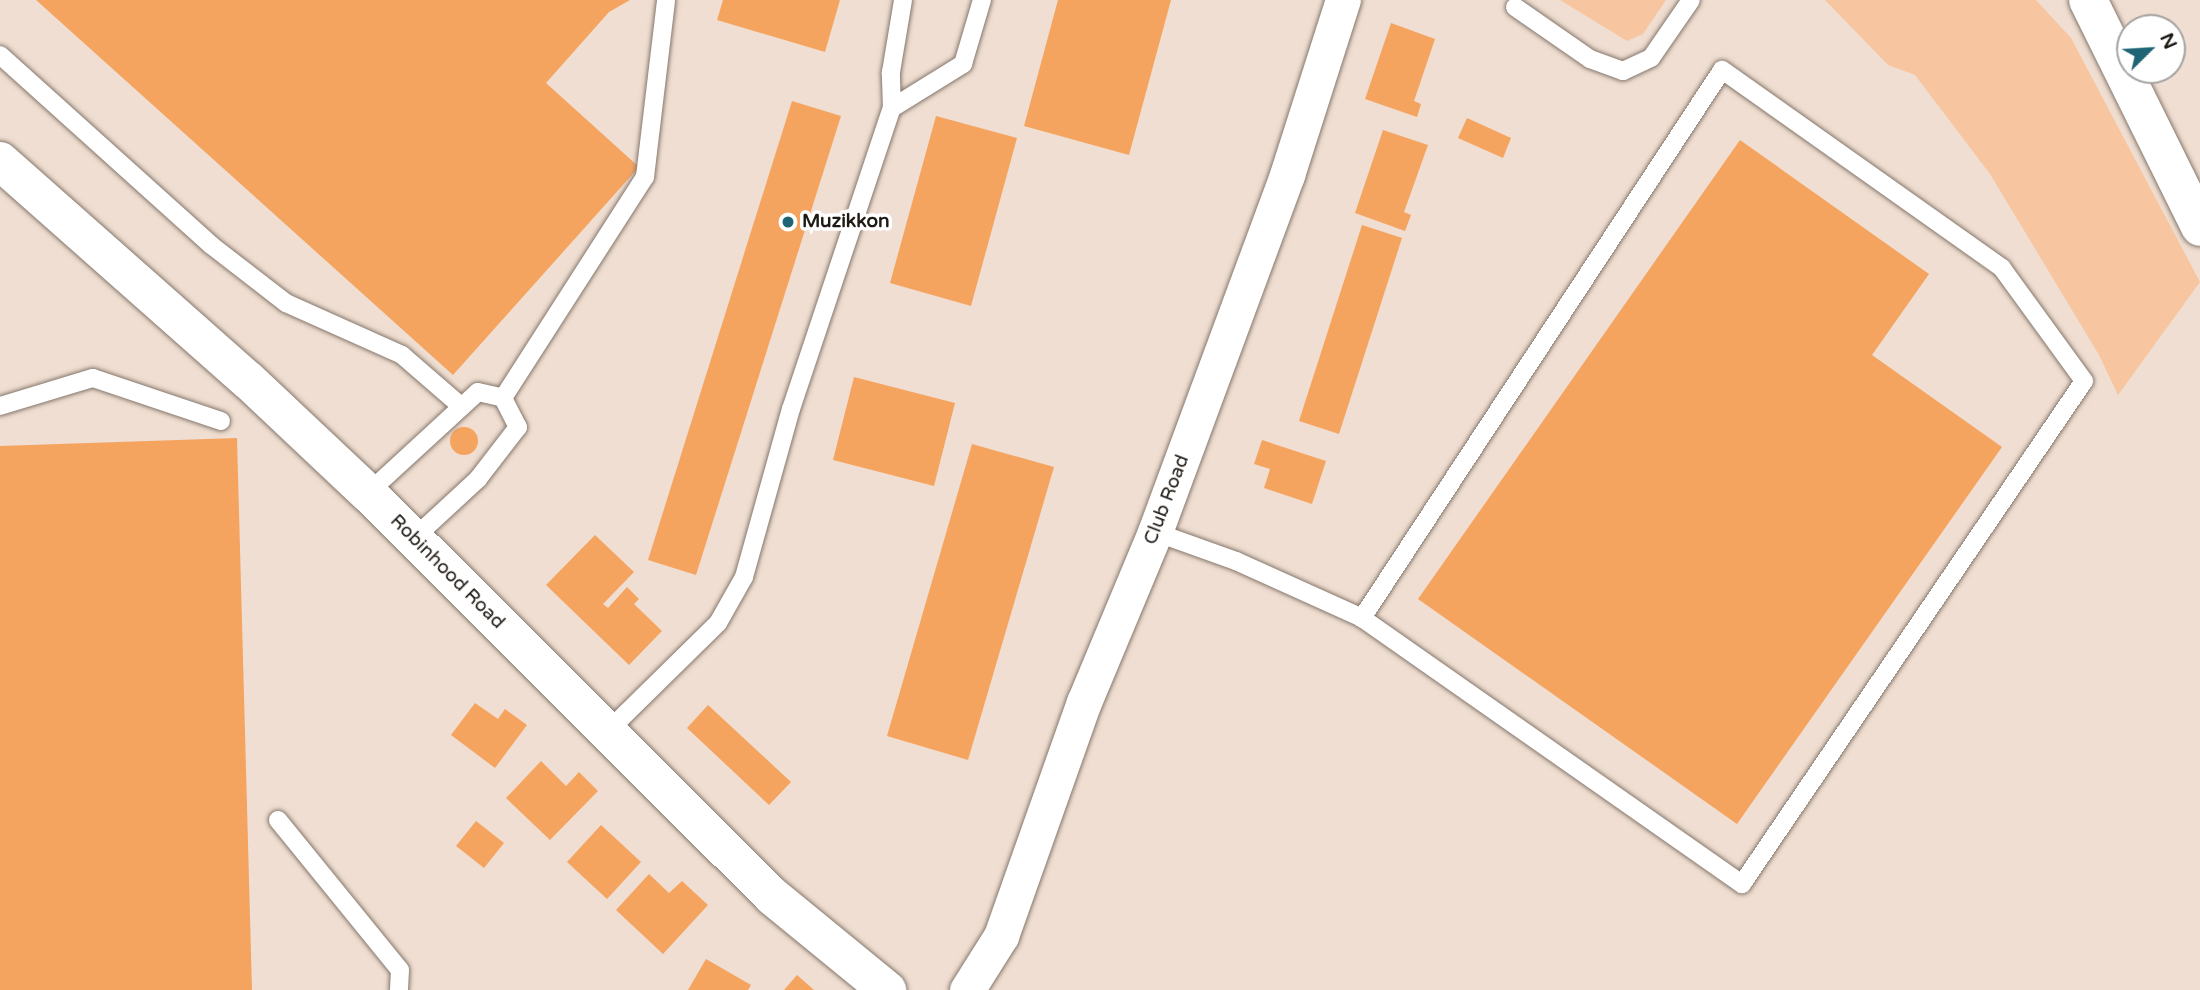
<!DOCTYPE html>
<html>
<head>
<meta charset="utf-8">
<style>
	body { margin:0 }
	#map { position:relative; width:2200px; height:990px; overflow:hidden; background:#efded1; font-family:"Varela Round",sans-serif }
	div>[style] { position:absolute }
	.green>* { inset:0; background:#f7c6a0 }
	.building>* { inset:0; background:#f5a460 }
	.round { border-radius:50% }
	.roads { filter:drop-shadow(0 0 2px #86776c) drop-shadow(0 0 2px #86776c) }
	.lane>* { height:18px; margin:-9px; padding:0 9px; transform-origin:9px; border-radius:9px; background:#fff }
	.street>* { height:35px; margin:-17.5px; padding:0 17.5px; transform-origin:17.5px; border-radius:17.5px; background:#fff }
	.secondary>* { height:38px; margin:-19px; padding:0 19px; transform-origin:19px; border-radius:19px; background:#fff }
	.dots>* { width:19px; height:19px; translate:-50% -50%; box-sizing:border-box; border:4px solid #fff; border-radius:50% }
	span { translate:-50% -50%; white-space:nowrap; text-align:center; line-height:1.15; -webkit-text-stroke:7px #fff; paint-order:stroke }
	.poi-label { font-size:19px; color:#201a15; font-weight:700 }
	.left { translate:0 -50%; text-align:left }
	.street-label { font-size:19px; color:#201a15 }
	.north { position:absolute; left:2116px; top:14px; width:70px; height:70px; box-sizing:border-box; background:#fff; border:2px solid #a6a3a1; border-radius:50%; rotate:66deg; font-size:19px; font-weight:700; line-height:28px; text-align:center; color:#201a15 }
	.north::after { content:''; display:block; margin:auto; width:24px; height:32px; background:#1f6475; clip-path:polygon(50% 0,100% 100%,50% 72%,0 100%) }
</style>
</head>
<body>
<div id="map">
	<div class="green">
		<div style="clip-path:polygon(1560px 0,1666px 0,1643px 34px,1627px 41px)"></div>
		<div style="clip-path:polygon(1825px 0,2036px 0,2071px 38px,2200px 282px,2118px 395px,2099px 355px,1990px 174px,1915px 75px,1888px 65px)"></div>
	</div>
	<div class="building">
		<div style="clip-path:polygon(36px 0,630px 0,609px 12px,546px 83px,639px 167px,453px 375px)"></div>
		<div style="clip-path:polygon(723px 0,840px 0,825px 52px,717px 20px)"></div>
		<div style="clip-path:polygon(1058px 0,1171px 0,1129px 155px,1024px 126px)"></div>
		<div style="clip-path:polygon(1391px 23px,1435px 39px,1414px 101px,1421px 104px,1417px 117px,1365px 99px)"></div>
		<div style="clip-path:polygon(792px 101px,841px 116px,696px 575px,648px 560px)"></div>
		<div style="clip-path:polygon(936px 116px,1017px 138px,971px 306px,890px 283px)"></div>
		<div style="clip-path:polygon(1467px 118px,1511px 138px,1503px 158px,1458px 138px)"></div>
		<div style="clip-path:polygon(1383px 130px,1428px 145px,1404px 212px,1411px 215px,1405px 231px,1355px 213px)"></div>
		<div style="clip-path:polygon(1740px 140px,1929px 274px,1872px 355px,2002px 447px,1737px 824px,1418px 599px)"></div>
		<div style="clip-path:polygon(1362px 225px,1402px 238px,1339px 434px,1299px 421px)"></div>
		<div style="clip-path:polygon(854px 377px,955px 403px,934px 486px,833px 460px)"></div>
		<div class="round" style="left:450px;top:427px;width:28px;height:28px"></div>
		<div style="clip-path:polygon(237px 438px,252px 990px,0 990px,0 446px)"></div>
		<div style="clip-path:polygon(1262px 440px,1326px 461px,1312px 504px,1264px 488px,1270px 469px,1254px 464px)"></div>
		<div style="clip-path:polygon(972px 444px,1054px 467px,968px 760px,887px 736px)"></div>
		<div style="clip-path:polygon(595px 535px,634px 572px,603px 604px,608px 608px,627px 587px,639px 599px,634px 604px,662px 631px,629px 665px,546px 585px)"></div>
		<div style="clip-path:polygon(475px 703px,498px 719px,505px 709px,527px 725px,495px 768px,451px 735px)"></div>
		<div style="clip-path:polygon(708px 705px,791px 782px,769px 805px,687px 728px)"></div>
		<div style="clip-path:polygon(541px 761px,566px 786px,579px 772px,598px 791px,550px 840px,506px 798px)"></div>
		<div style="clip-path:polygon(476px 821px,504px 843px,484px 868px,456px 846px)"></div>
		<div style="clip-path:polygon(601px 825px,641px 862px,607px 899px,567px 862px)"></div>
		<div style="clip-path:polygon(649px 874px,669px 893px,682px 881px,708px 905px,663px 954px,616px 910px)"></div>
		<div style="clip-path:polygon(706px 959px,751px 985px,748px 990px,688px 990px)"></div>
		<div style="clip-path:polygon(797px 975px,814px 990px,784px 990px)"></div>
	</div>
	<div class="roads">
		<div class="lane">
			<div style="left:1515px;top:7px;width:91px;rotate:34.7deg"></div>
			<div style="left:1590px;top:59px;width:35px;rotate:20deg"></div>
			<div style="left:1623px;top:71px;width:31px;rotate:-25deg"></div>
			<div style="left:1651px;top:58px;width:70px;rotate:-55.4deg"></div>
			<div style="left:0;top:55px;width:284px;rotate:42deg"></div>
			<div style="left:211px;top:245px;width:95px;rotate:37.7deg"></div>
			<div style="left:286px;top:303px;width:127px;rotate:24.1deg"></div>
			<div style="left:402px;top:355px;width:79px;rotate:40.9deg"></div>
			<div style="left:892px;top:108px;width:84px;rotate:-31.8deg"></div>
			<div style="left:963px;top:64px;width:67px;rotate:-73.5deg"></div>
			<div style="left:503px;top:398px;width:263px;rotate:-57.3deg"></div>
			<div style="left:645px;top:177px;width:178px;rotate:-83.2deg"></div>
			<div style="left:0;top:406px;width:97px;rotate:-16.8deg"></div>
			<div style="left:93px;top:378px;width:135px;rotate:18.6deg"></div>
			<div style="left:368px;top:493px;width:149px;rotate:-42.6deg"></div>
			<div style="left:478px;top:392px;width:26px;rotate:13deg"></div>
			<div style="left:503px;top:398px;width:33px;rotate:63deg"></div>
			<div style="left:518px;top:427px;width:66px;rotate:127.6deg"></div>
			<div style="left:478px;top:479px;width:87px;rotate:137.3deg"></div>
			<div style="left:1155px;top:532px;width:86px;rotate:19.7deg"></div>
			<div style="left:1236px;top:561px;width:138px;rotate:24.3deg"></div>
			<div style="left:1362px;top:618px;width:464px;rotate:35deg"></div>
			<div style="left:1742px;top:884px;width:608px;rotate:-55.79deg"></div>
			<div style="left:2084px;top:381px;width:140px;rotate:-126deg"></div>
			<div style="left:2002px;top:268px;width:343px;rotate:-144.7deg"></div>
			<div style="left:1722px;top:70px;width:656px;rotate:123.3deg"></div>
			<div style="left:605px;top:734px;width:158px;rotate:-44.5deg"></div>
			<div style="left:718px;top:623px;width:53px;rotate:-60.5deg"></div>
			<div style="left:744px;top:577px;width:174px;rotate:-74.4deg"></div>
			<div style="left:791px;top:409px;width:317px;rotate:-71.5deg"></div>
			<div style="left:892px;top:108px;width:36px;rotate:-92deg"></div>
			<div style="left:891px;top:72px;width:73px;rotate:-80.5deg"></div>
			<div style="left:278px;top:820px;width:193px;rotate:50.9deg"></div>
			<div style="left:400px;top:970px;width:20px;rotate:93deg"></div>
		</div>
		<div class="street">
			<div style="left:967px;top:990px;width:64px;rotate:-57.8deg"></div>
			<div style="left:1001px;top:936px;width:248px;rotate:-70.5deg"></div>
			<div style="left:1084px;top:702px;width:184px;rotate:-67.3deg"></div>
			<div style="left:1155px;top:532px;width:381px;rotate:-69.7deg"></div>
			<div style="left:1287px;top:175px;width:184px;rotate:-72.3deg"></div>
		</div>
		<div class="secondary">
			<div style="left:2088px;top:0;width:253px;rotate:63.7deg"></div>
			<div style="left:0;top:161px;width:332px;rotate:41.5deg"></div>
			<div style="left:249px;top:381px;width:163px;rotate:43.3deg"></div>
			<div style="left:368px;top:493px;width:571px;rotate:44.93deg"></div>
			<div style="left:772px;top:896px;width:149px;rotate:39.3deg"></div>
		</div>
	</div>
	<div class="dots">
		<div style="left:788px;top:222px;background:#1f6475"></div>
	</div>
	<div class="poi-label">
		<span class="left" style="left:802px;top:222px">Muzikkon</span>
	</div>
	<div class="street-label">
		<span style="left:1167px;top:500px;rotate:-69deg">Club Road</span>
		<span style="left:447px;top:572px;rotate:45deg">Robinhood Road</span>
	</div>
	<div class="north">N</div>
</div>
</body>
</html>
